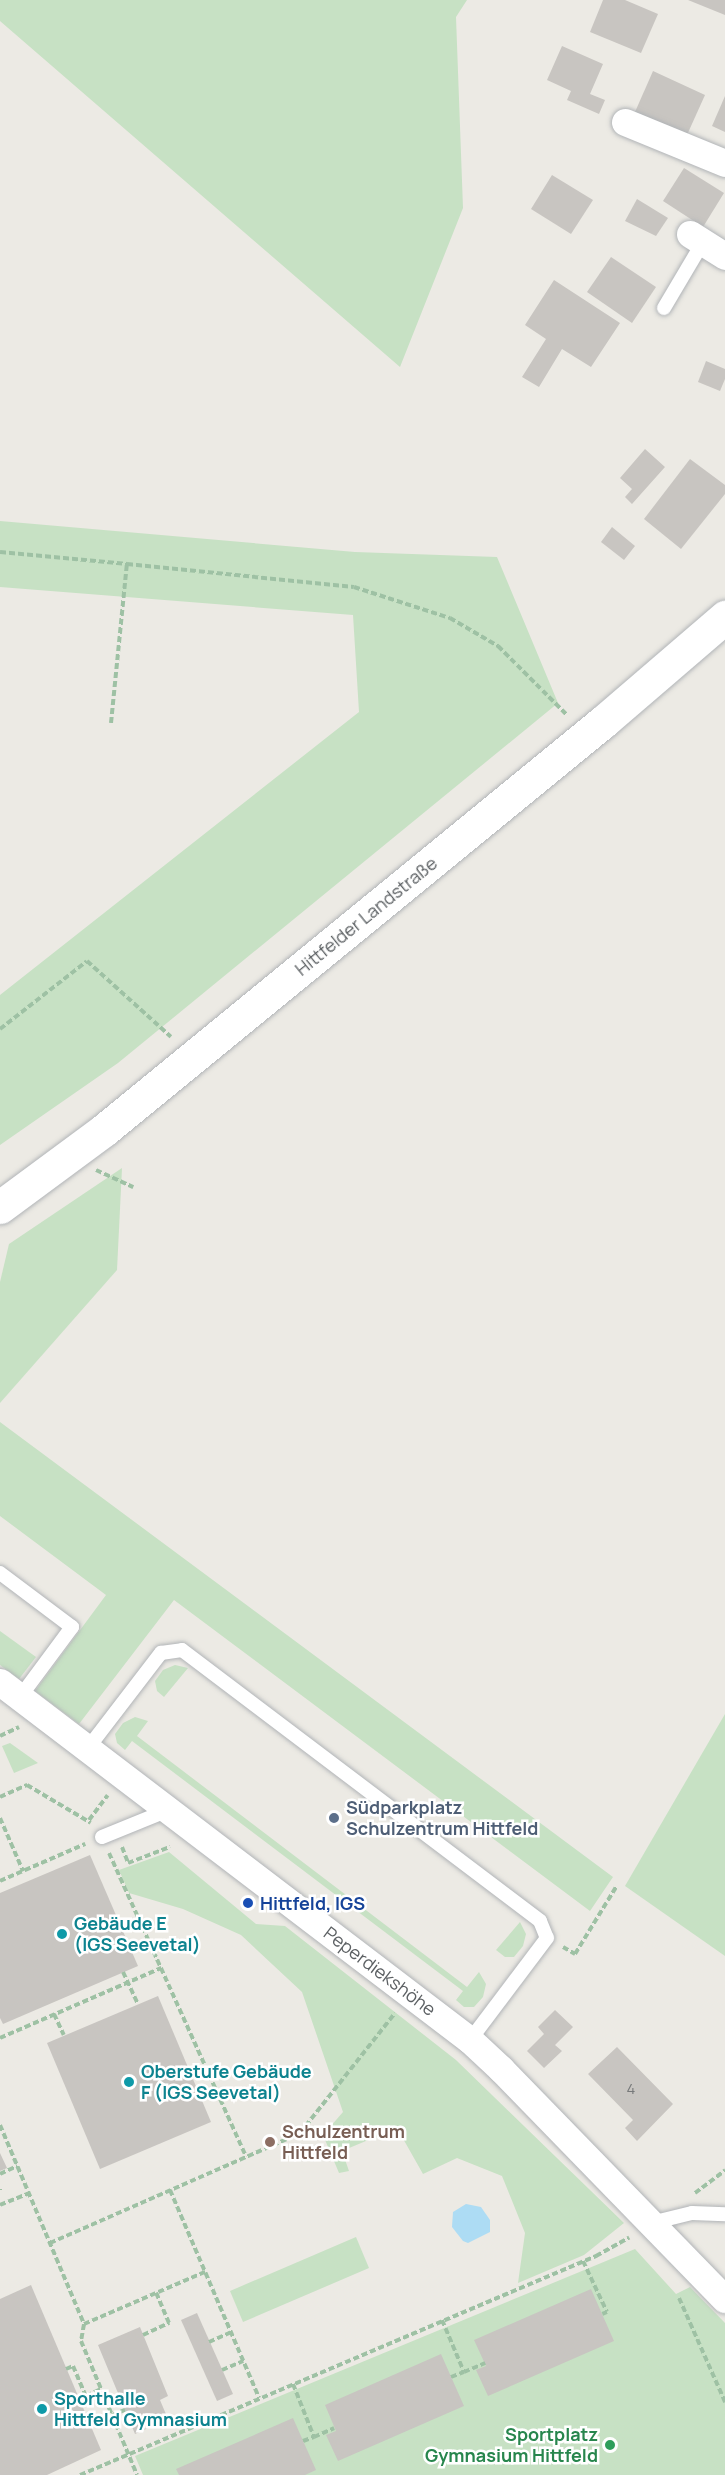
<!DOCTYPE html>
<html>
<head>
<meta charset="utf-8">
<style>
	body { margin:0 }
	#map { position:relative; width:725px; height:2475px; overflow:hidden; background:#eceae4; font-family:Manrope,sans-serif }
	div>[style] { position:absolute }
	.green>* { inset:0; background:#c7e1c4 }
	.water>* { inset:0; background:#addcf4 }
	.building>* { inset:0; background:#c8c5c1 }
	.path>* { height:4px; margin-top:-2px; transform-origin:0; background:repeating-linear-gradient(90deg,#9ec1a4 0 6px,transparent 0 9px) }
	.roads { filter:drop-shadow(0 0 2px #b1b4b7) drop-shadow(0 0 2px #b1b4b7) }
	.lane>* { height:14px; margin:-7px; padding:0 7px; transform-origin:7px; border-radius:7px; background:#fff }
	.street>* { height:27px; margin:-13.5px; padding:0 13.5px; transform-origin:13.5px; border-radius:13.5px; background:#fff }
	.secondary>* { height:33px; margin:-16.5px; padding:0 16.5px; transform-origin:16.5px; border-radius:16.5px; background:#fff }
	.dots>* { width:16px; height:16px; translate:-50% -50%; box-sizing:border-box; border:3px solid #fff; border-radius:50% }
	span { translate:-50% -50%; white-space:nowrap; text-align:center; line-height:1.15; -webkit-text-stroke:5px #fff; paint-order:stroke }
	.number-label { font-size:15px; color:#77797a }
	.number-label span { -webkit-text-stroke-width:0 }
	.street-label { font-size:18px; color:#5c6063 }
	.service-label { font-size:18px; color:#4e5e75; font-weight:700 }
	.left { translate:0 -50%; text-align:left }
	.transit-label { font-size:18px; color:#164399; font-weight:700 }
	.culture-label { font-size:18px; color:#0d838f; font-weight:700 }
	.education-label { font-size:18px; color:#785e54; font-weight:700 }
	.leisure-label { font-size:18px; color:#27864d; font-weight:700 }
	.right { translate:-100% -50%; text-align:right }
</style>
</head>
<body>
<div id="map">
	<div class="green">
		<div style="clip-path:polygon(0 0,467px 0,456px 17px,463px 208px,400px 367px,0 21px)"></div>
		<div style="clip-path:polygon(0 521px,355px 552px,497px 557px,558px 703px,118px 1063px,0 1145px,0 995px,359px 712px,353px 615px,0 587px)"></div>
		<div style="clip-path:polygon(122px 1168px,117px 1270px,0 1403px,0 1282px,9px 1244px)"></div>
		<div style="clip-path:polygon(0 1422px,613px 1877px,590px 1911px,174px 1600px,79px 1724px,35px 1691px,106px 1595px,0 1516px)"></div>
		<div style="clip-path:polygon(0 1631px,36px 1657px,19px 1679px,0 1665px)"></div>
		<div style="clip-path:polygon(175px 1665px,188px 1668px,164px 1697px,157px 1691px,155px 1681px,163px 1670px)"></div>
		<div style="clip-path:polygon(725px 1714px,725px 1956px,625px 1886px)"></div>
		<div style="clip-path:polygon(135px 1717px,148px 1721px,137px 1736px,467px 1987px,479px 1972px,486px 1984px,483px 1997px,474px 2007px,464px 2007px,456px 2000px,463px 1991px,132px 1741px,125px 1750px,117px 1743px,115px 1734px,123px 1723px)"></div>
		<div style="clip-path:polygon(10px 1743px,38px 1763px,14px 1773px,2px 1746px)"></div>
		<div style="clip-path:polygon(169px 1852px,256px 1924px,285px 1926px,456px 2060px,624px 2223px,584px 2255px,518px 2283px,525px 2233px,502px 2176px,457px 2158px,423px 2174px,397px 2128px,342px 2151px,349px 2171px,339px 2173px,323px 2135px,343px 2112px,302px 1992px,241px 1935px,183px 1909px,129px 1893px,119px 1870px)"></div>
		<div style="clip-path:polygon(520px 1922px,526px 1934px,523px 1946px,514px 1957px,505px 1957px,496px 1950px)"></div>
		<div style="clip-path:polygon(356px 2237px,369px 2268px,243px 2322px,230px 2291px)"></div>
		<div style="clip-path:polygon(635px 2249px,676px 2294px,690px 2287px,725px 2323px,725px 2475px,143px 2475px,135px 2456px)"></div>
	</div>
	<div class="water">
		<div style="clip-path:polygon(466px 2204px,481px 2207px,490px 2220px,490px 2232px,468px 2243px,463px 2241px,452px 2227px,453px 2212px)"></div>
	</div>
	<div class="building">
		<div style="clip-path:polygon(603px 0,625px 0,658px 14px,641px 53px,590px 32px)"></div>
		<div style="clip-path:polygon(688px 0,725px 0,725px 15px)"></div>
		<div style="clip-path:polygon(562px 46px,603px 64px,590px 94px,605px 100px,599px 114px,567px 100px,571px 91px,547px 80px)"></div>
		<div style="clip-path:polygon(653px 71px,705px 95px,687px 135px,635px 112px)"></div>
		<div style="clip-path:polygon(725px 96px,725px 132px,712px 126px)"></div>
		<div style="clip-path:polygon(684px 168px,724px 193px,703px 227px,663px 201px)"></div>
		<div style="clip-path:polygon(552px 175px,593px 200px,571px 234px,531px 209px)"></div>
		<div style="clip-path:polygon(637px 199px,668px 218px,656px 236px,625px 221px)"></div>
		<div style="clip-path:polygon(611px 257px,656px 287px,632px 323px,587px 292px)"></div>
		<div style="clip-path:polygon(554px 280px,620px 323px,591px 367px,562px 349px,539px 387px,522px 377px,546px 339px,525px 325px)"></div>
		<div style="clip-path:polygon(706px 361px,725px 369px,725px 379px,720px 391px,698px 382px)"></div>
		<div style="clip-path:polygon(645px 449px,665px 467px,632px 504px,625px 497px,632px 489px,620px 478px)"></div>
		<div style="clip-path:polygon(690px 459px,725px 485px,725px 494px,681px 549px,644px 519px)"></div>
		<div style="clip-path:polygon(612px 527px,635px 546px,624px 560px,601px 542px)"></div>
		<div style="clip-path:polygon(90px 1855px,138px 1966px,3px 2024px,0 2018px,0 1893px)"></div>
		<div style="clip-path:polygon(158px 1996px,211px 2122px,100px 2169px,47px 2043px)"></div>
		<div style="clip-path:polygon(555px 2010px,573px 2027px,555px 2045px,562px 2051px,544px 2068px,527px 2051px,544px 2034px,538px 2027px)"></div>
		<div style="clip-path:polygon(617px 2047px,673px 2104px,637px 2141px,625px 2128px,633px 2120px,588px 2074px)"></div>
		<div style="clip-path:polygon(0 2153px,7px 2168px,0 2171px)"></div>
		<div style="clip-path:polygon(31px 2285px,101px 2450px,47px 2475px,0 2475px,0 2299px)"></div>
		<div style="clip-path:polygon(591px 2289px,614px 2341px,488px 2396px,476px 2370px,486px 2366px,474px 2340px)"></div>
		<div style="clip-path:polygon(197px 2313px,233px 2394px,217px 2401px,181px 2320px)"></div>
		<div style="clip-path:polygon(140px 2327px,168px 2396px,160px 2400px,168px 2419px,135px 2434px,98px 2345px)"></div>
		<div style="clip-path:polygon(441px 2354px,464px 2406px,338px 2461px,326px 2435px,336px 2431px,325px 2405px)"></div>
		<div style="clip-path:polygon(293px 2418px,316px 2470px,305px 2475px,179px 2475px,176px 2469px)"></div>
	</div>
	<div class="path">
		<div style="left:0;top:552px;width:128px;rotate:5.4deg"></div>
		<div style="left:111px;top:723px;width:160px;rotate:-84.3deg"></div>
		<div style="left:127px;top:564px;width:228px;rotate:5.8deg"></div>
		<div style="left:354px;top:587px;width:101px;rotate:17.9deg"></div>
		<div style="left:450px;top:618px;width:56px;rotate:30.3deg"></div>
		<div style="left:498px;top:646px;width:99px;rotate:45deg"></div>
		<div style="left:0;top:1029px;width:110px;rotate:-38deg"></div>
		<div style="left:87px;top:961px;width:113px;rotate:42.1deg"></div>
		<div style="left:96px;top:1170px;width:41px;rotate:24.7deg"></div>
		<div style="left:0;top:1736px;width:21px;rotate:-25deg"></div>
		<div style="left:0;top:1797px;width:30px;rotate:-24deg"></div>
		<div style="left:27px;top:1785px;width:74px;rotate:30.7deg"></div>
		<div style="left:0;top:1818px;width:58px;rotate:66.5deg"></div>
		<div style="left:89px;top:1820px;width:31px;rotate:-53deg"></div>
		<div style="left:122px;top:1847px;width:17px;rotate:69deg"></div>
		<div style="left:128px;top:1863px;width:45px;rotate:-20.9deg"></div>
		<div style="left:109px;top:1853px;width:333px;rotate:65.7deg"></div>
		<div style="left:0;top:1881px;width:93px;rotate:-23.5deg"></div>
		<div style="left:563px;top:1947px;width:14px;rotate:30deg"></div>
		<div style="left:575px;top:1954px;width:79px;rotate:-58.5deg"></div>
		<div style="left:123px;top:1972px;width:35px;rotate:65deg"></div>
		<div style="left:54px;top:2014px;width:23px;rotate:65deg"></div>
		<div style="left:0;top:2038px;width:176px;rotate:-23.5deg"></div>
		<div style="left:0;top:2125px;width:216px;rotate:67.1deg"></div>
		<div style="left:84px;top:2324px;width:17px;rotate:100deg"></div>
		<div style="left:81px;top:2341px;width:145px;rotate:67.3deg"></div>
		<div style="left:0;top:2174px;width:19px;rotate:-25deg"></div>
		<div style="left:0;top:2189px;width:1px;rotate:90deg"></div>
		<div style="left:170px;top:2190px;width:226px;rotate:66.8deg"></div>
		<div style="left:695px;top:2193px;width:38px;rotate:-37deg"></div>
		<div style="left:0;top:2205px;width:31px;rotate:-22deg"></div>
		<div style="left:50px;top:2243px;width:273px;rotate:-23.7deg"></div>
		<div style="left:300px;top:2133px;width:153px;rotate:-51.6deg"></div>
		<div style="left:583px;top:2261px;width:56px;rotate:64.8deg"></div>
		<div style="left:607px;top:2312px;width:5px;rotate:158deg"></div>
		<div style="left:679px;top:2298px;width:114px;rotate:66.1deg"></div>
		<div style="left:442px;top:2320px;width:56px;rotate:67.1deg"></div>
		<div style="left:464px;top:2372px;width:23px;rotate:-23deg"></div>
		<div style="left:84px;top:2324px;width:132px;rotate:-23.3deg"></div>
		<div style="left:143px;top:2335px;width:29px;rotate:-25deg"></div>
		<div style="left:169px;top:2323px;width:33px;rotate:-113deg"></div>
		<div style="left:209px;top:2342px;width:24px;rotate:-24deg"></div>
		<div style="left:66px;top:2369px;width:8px;rotate:-23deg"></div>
		<div style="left:73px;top:2366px;width:33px;rotate:67deg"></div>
		<div style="left:86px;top:2396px;width:17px;rotate:-25deg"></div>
		<div style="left:222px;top:2370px;width:23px;rotate:-23deg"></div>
		<div style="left:451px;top:2377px;width:14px;rotate:-21deg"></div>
		<div style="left:293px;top:2384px;width:57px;rotate:68.4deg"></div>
		<div style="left:314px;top:2437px;width:22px;rotate:-24deg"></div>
		<div style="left:112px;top:2415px;width:14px;rotate:-21deg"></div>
		<div style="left:303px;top:2441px;width:12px;rotate:-20deg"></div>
		<div style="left:80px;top:2475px;width:561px;rotate:-23deg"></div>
		<div style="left:596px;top:2256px;width:38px;rotate:-29deg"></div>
	</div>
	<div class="roads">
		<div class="lane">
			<div style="left:664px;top:308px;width:77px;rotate:-59.4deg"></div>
			<div style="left:0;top:1573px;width:90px;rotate:36.9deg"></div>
			<div style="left:72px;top:1627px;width:87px;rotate:126.6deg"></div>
			<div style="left:88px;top:1748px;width:120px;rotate:-52.5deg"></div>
			<div style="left:161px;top:1653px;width:21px;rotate:-8deg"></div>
			<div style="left:182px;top:1650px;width:449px;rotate:37.1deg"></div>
			<div style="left:540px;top:1921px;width:18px;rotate:68deg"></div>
			<div style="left:547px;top:1938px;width:128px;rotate:127deg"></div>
			<div style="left:102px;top:1837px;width:71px;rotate:-22.2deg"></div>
			<div style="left:651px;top:2223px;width:42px;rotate:-13.7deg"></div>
			<div style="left:692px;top:2213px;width:33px;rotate:2deg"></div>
		</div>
		<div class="street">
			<div style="left:625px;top:122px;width:108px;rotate:22.3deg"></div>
			<div style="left:690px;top:234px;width:41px;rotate:32.2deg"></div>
			<div style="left:0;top:1682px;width:591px;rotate:37.3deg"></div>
			<div style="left:470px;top:2040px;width:42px;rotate:43.1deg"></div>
			<div style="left:501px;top:2069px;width:321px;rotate:45.8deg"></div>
		</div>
		<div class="secondary">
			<div style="left:0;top:1207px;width:129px;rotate:-36.5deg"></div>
			<div style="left:104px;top:1130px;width:646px;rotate:-39.28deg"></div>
			<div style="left:604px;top:721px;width:160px;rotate:-40.7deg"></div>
		</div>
	</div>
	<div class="dots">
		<div style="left:334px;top:1818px;background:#5c6f8a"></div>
		<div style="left:248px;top:1903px;background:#1a4fb4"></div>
		<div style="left:62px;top:1934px;background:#0f9aa8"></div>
		<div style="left:129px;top:2082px;background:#0f9aa8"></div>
		<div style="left:270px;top:2142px;background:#8d6e63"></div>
		<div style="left:42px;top:2409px;background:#0f9aa8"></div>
		<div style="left:610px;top:2445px;background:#2e9e5b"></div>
	</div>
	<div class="number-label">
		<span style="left:631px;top:2089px">4</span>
	</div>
	<div class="street-label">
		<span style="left:366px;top:916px;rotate:-39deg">Hittfelder Landstraße</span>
		<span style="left:380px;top:1971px;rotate:37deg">Peperdiekshöhe</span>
	</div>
	<div class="service-label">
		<span class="left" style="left:346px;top:1818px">Südparkplatz<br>Schulzentrum Hittfeld</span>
	</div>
	<div class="transit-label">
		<span class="left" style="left:260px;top:1903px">Hittfeld, IGS</span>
	</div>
	<div class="culture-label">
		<span class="left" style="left:74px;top:1934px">Gebäude E<br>(IGS Seevetal)</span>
		<span class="left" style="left:141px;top:2082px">Oberstufe Gebäude<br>F (IGS Seevetal)</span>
		<span class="left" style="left:54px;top:2409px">Sporthalle<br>Hittfeld Gymnasium</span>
	</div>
	<div class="education-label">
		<span class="left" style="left:282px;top:2142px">Schulzentrum<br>Hittfeld</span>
	</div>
	<div class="leisure-label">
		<span class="right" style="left:598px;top:2445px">Sportplatz<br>Gymnasium Hittfeld</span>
	</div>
</div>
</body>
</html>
